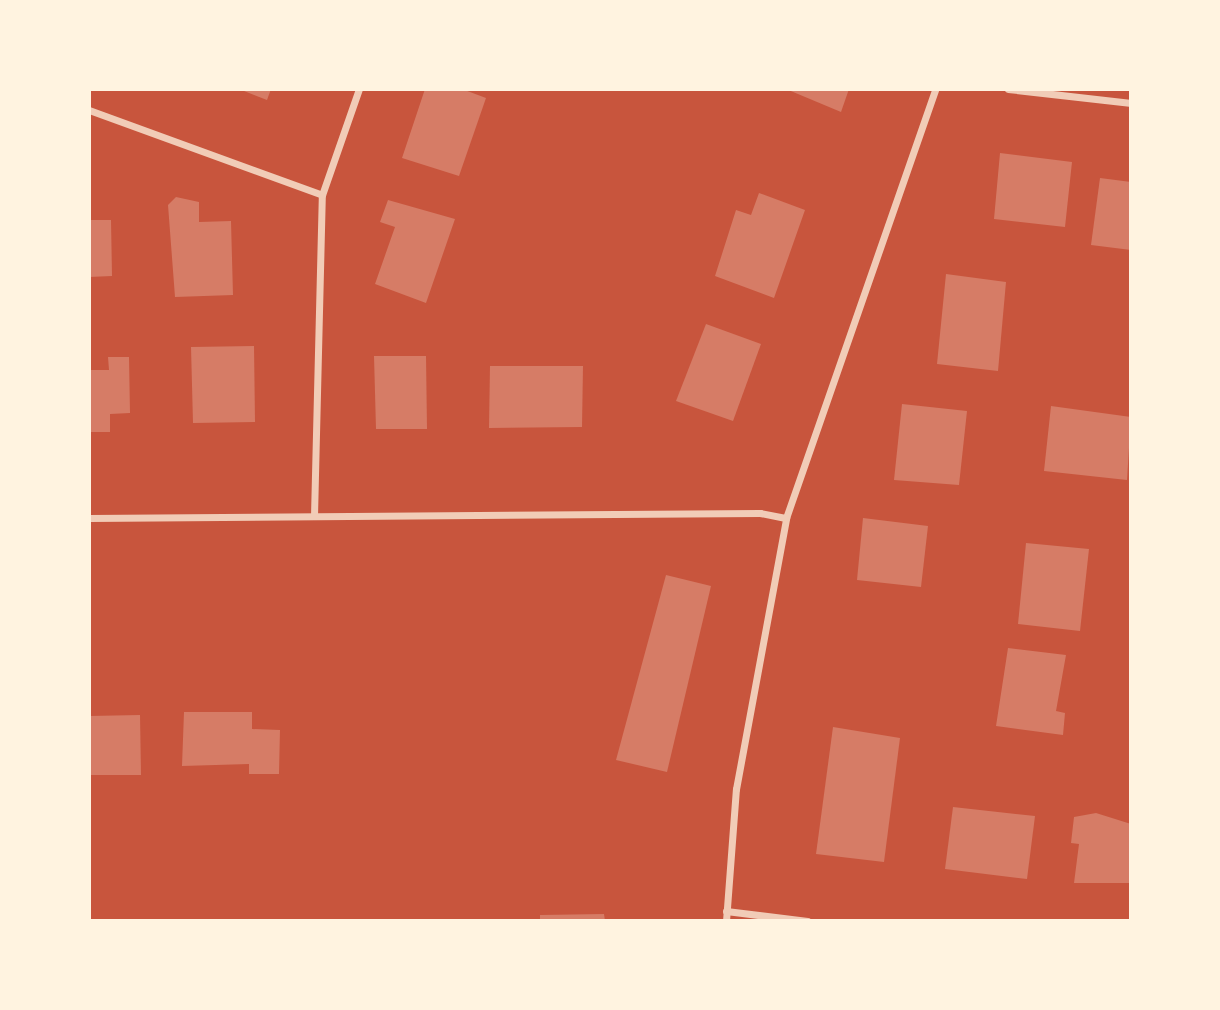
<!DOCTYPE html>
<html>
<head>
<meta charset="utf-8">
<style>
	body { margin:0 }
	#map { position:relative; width:1220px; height:1010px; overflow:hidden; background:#c8553d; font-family:Ubuntu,sans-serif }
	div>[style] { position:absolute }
	.building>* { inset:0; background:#d67c66 }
	.minor>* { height:7px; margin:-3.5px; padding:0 3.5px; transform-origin:3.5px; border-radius:3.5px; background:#f1ccb7 }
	span { translate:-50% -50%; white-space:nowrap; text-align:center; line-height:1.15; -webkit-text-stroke:7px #fff3e0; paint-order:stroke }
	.frame { position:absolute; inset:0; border:91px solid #fff3e0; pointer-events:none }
</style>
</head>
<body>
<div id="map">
	<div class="building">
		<div style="clip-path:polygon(239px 89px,271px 89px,267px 100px)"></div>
		<div style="clip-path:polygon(425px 89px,462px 89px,486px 98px,459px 176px,402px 158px)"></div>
		<div style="clip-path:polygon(786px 89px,849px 89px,841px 112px)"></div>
		<div style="clip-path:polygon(1000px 153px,1072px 162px,1065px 227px,994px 219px)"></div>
		<div style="clip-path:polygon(1100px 178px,1131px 182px,1131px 250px,1091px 245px)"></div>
		<div style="clip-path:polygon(759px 193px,805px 210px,774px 298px,715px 276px,736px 210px,751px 215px)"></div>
		<div style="clip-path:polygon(176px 197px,199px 202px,199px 222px,231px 221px,233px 295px,175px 297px,168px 205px)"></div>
		<div style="clip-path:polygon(388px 200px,455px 219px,426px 303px,375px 284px,395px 227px,380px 222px)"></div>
		<div style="clip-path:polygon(89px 220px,111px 220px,112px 276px,89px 277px)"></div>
		<div style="clip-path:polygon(946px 274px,1006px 282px,998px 371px,937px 364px)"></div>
		<div style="clip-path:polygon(706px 324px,761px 344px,733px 421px,676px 401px)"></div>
		<div style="clip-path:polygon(254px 346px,255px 422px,193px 423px,191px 347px)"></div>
		<div style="clip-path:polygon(374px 356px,426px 356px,427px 429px,376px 429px)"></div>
		<div style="clip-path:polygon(108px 357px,129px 357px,130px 413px,110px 414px,110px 432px,89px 432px,89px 370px,109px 370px)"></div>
		<div style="clip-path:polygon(490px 366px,583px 366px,582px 427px,489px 428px)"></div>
		<div style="clip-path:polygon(902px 404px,967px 411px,959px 485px,894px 480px)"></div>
		<div style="clip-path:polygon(1051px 406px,1131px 417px,1127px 480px,1044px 471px)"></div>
		<div style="clip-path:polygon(863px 518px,928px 526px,921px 587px,857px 580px)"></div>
		<div style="clip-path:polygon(1026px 543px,1089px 549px,1080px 631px,1018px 624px)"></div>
		<div style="clip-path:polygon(666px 575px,711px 586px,667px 772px,616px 760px)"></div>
		<div style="clip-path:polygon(1008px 648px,1066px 655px,1056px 711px,1065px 713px,1063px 735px,996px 726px)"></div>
		<div style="clip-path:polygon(184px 712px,252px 712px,252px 729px,280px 730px,279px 774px,249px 774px,249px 764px,182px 766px)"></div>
		<div style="clip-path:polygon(140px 715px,141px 775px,89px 775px,89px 716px)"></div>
		<div style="clip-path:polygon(833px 727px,900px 738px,884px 862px,816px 854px)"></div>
		<div style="clip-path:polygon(953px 807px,1035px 816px,1027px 879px,945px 869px)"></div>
		<div style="clip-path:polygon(1096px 813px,1131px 824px,1131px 883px,1074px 883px,1079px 844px,1071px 843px,1074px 817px)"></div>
		<div style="clip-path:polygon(604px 914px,605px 921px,540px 921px,540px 915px)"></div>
	</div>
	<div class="minor">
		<div style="left:1008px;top:89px;width:124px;rotate:6.5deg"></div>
		<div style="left:89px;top:110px;width:248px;rotate:20deg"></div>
		<div style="left:314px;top:516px;width:321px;rotate:-88.6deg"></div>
		<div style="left:322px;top:195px;width:112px;rotate:-70.8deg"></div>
		<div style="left:89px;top:518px;width:671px;rotate:-0.43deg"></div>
		<div style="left:760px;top:513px;width:26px;rotate:11deg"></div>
		<div style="left:726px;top:911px;width:82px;rotate:7deg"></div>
		<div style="left:726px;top:921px;width:132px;rotate:-85.7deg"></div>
		<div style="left:736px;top:789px;width:276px;rotate:-79.5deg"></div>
		<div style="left:786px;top:518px;width:454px;rotate:-70.8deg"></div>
	</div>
	<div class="frame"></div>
</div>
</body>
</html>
